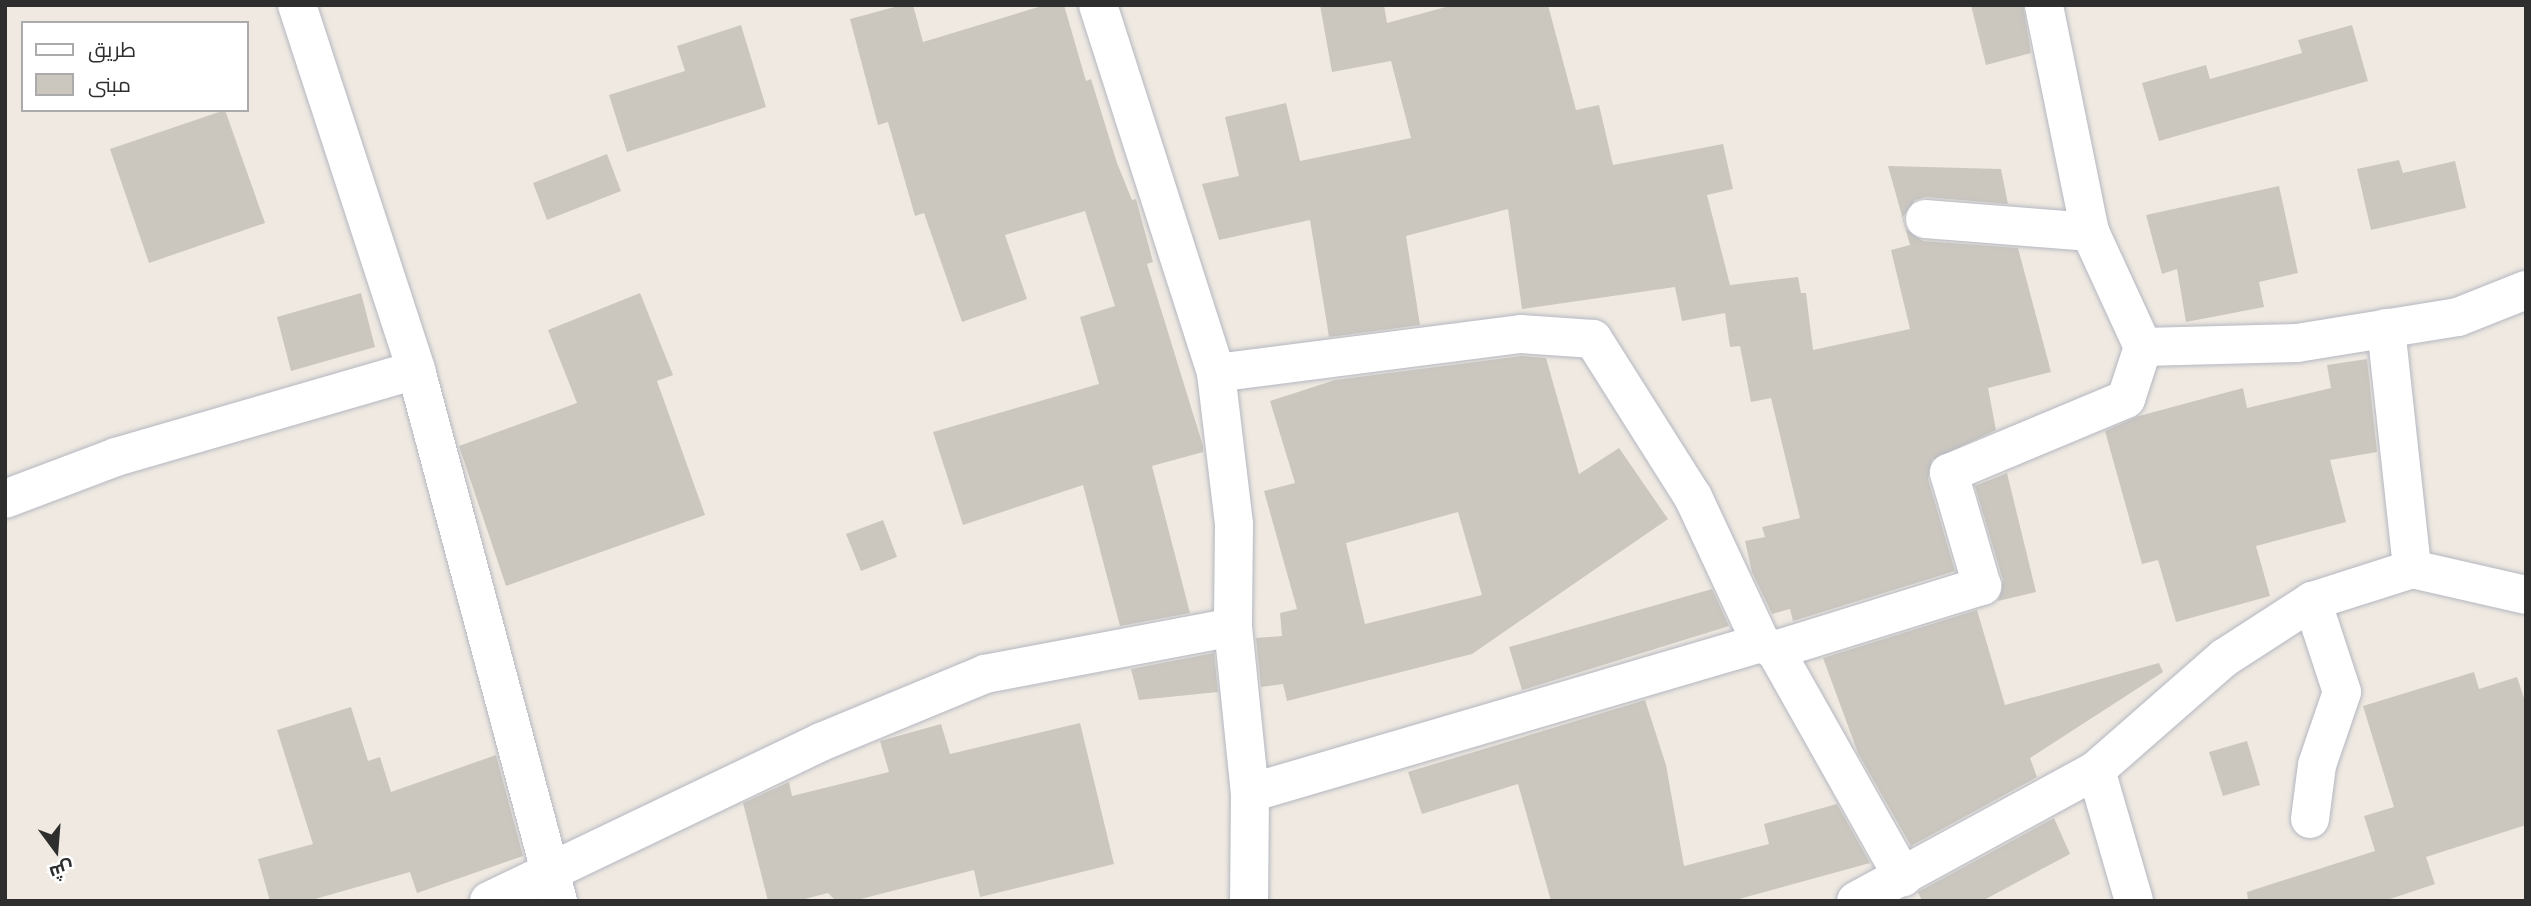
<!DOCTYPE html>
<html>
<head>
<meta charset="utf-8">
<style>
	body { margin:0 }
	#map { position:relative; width:2531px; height:906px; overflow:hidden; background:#efe9e1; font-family:"Varela Round",Cairo,sans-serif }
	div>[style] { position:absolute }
	.building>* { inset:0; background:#cbc7bf }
	.roads { filter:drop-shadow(0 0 2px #b4b7c1) drop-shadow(0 0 2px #b4b7c1) }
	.minor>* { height:38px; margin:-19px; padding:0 19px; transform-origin:19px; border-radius:19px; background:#fff }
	span { translate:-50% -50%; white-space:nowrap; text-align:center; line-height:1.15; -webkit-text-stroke:7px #fff; paint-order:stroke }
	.frame { position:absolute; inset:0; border:7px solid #2e2e2e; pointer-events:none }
	.legend { position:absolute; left:21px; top:21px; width:228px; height:91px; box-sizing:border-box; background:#fff; border:2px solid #ababab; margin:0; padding:9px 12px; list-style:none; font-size:21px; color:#2e2e2e }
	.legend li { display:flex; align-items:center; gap:14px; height:35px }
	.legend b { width:35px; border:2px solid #ababab }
	.north { position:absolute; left:21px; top:815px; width:70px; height:70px; -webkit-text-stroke:5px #fff; paint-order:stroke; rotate:164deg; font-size:19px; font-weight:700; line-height:28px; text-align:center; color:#2e2e2e }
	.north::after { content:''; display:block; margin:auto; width:24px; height:32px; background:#2e2e2e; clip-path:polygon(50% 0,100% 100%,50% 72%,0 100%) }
</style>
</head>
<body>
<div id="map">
	<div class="building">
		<div style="clip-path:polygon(902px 5px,913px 5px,923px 42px,1045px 5px,1064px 5px,1086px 81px,1091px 79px,1117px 163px,1132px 200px,1136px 199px,1153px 262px,1147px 264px,1203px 446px,1203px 452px,1152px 466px,1190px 613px,1120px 626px,1083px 485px,963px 525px,933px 432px,1099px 384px,1080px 317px,1115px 306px,1085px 211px,1005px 235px,1027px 299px,962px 322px,924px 213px,915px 216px,888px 122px,878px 125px,850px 19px)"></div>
		<div style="clip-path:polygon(1320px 5px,1384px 5px,1387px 23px,1453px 5px,1548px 5px,1576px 110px,1599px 105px,1613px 165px,1723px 144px,1733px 189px,1707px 195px,1730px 285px,1798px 277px,1801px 293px,1806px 293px,1813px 350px,1910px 329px,1891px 250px,1910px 245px,1888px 166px,2001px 169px,2008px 204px,1926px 197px,1915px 200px,1903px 217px,1906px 229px,1923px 241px,2018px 248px,2051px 372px,1988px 388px,1996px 430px,1932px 460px,1928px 479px,1955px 571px,1793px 621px,1790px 609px,1772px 614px,1752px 572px,1745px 541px,1765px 537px,1762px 527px,1800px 518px,1771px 398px,1751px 402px,1740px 346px,1730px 347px,1725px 313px,1682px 321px,1675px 287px,1522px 309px,1508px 209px,1406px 236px,1420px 325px,1329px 337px,1310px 220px,1219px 240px,1202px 184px,1239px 176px,1225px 117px,1286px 103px,1300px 161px,1411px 138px,1391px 61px,1332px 72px)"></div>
		<div style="clip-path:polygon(1971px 5px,2023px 5px,2031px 53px,1986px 65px)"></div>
		<div style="clip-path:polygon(741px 25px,766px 107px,627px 152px,609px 95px,685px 71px,677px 46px)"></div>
		<div style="clip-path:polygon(2352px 25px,2368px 81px,2159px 141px,2142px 83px,2206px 65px,2210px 79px,2302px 53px,2298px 40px)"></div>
		<div style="clip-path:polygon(225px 110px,265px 223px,149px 263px,110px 149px)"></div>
		<div style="clip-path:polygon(607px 154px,621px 191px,547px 220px,533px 183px)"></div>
		<div style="clip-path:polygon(2399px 160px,2403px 173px,2455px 161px,2466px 208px,2371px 230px,2357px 169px)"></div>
		<div style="clip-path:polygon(2279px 186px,2298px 273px,2259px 282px,2264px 307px,2186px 322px,2177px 269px,2162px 274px,2146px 215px)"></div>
		<div style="clip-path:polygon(361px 293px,375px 347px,291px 371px,277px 317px)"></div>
		<div style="clip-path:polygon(640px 293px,673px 375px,657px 381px,705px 515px,506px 586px,459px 446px,577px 403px,548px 330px)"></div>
		<div style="clip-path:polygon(evenodd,1522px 356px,1546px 358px,1579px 474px,1619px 448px,1668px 519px,1472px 654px,1287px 701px,1283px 684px,1261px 687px,1256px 638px,1282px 636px,1280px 613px,1297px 609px,1264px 491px,1295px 483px,1270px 401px,1335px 380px,1522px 356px,1458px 512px,1482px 595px,1365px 624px,1346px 543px,1458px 512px)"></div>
		<div style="clip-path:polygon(2367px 359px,2377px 452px,2330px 460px,2346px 522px,2256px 546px,2270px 596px,2176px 622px,2158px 560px,2142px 564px,2105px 431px,2139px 416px,2243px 388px,2247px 408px,2331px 388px,2327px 365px)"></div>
		<div style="clip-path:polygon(2007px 473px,2036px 592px,1998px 601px,2003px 580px,1975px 486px)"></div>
		<div style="clip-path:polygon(883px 520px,897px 557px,861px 571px,846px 534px)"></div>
		<div style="clip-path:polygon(1712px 589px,1729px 626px,1522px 690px,1509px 647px)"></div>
		<div style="clip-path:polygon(1977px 610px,2005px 705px,2159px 663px,2163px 672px,2030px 758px,2037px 777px,1911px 846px,1858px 753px,1823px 658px)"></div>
		<div style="clip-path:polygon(1214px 653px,1218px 692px,1139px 700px,1131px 669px)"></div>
		<div style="clip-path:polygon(2474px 672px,2479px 689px,2517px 677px,2526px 704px,2526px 825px,2426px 857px,2435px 884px,2384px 901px,2248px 901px,2247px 892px,2375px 851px,2364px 816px,2394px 807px,2363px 706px)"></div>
		<div style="clip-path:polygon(1645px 700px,1666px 765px,1684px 866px,1769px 844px,1764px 824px,1837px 804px,1870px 863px,1732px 901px,1551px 901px,1518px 784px,1422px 814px,1408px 772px)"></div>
		<div style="clip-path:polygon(351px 707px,368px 761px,380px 757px,391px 792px,496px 755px,523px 856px,417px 893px,410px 872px,308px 901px,270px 901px,258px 859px,313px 844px,277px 730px)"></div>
		<div style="clip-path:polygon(1080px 723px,1114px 864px,980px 897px,974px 870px,853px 901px,836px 901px,828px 893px,797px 901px,768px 901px,743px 803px,789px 782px,792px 796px,889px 772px,880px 741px,941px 724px,950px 754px)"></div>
		<div style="clip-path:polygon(2247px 741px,2260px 785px,2223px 796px,2209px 752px)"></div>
		<div style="clip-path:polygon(2054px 818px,2070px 854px,1982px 901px,1922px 901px,1918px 892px)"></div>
	</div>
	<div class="roads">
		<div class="minor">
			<div style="left:297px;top:5px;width:384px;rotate:71.9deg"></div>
			<div style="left:416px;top:370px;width:550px;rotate:75.03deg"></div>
			<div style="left:1098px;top:5px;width:386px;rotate:72.2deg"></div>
			<div style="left:1216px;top:373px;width:152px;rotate:83.2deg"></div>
			<div style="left:1234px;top:524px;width:103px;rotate:90.6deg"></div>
			<div style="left:1233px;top:627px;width:167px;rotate:84.2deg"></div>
			<div style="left:1250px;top:793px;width:108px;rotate:90.5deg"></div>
			<div style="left:1925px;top:219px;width:166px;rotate:4.5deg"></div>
			<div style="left:2386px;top:328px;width:242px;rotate:83.8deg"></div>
			<div style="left:2143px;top:347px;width:154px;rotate:-1.5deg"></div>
			<div style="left:2297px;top:343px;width:163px;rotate:-9.2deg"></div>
			<div style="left:2458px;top:317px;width:73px;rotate:-21.7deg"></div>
			<div style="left:1216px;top:373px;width:307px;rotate:-7.3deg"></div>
			<div style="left:1521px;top:334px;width:72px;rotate:4deg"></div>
			<div style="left:1593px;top:339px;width:187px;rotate:57.7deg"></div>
			<div style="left:1693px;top:497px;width:161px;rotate:65deg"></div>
			<div style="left:5px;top:499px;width:119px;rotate:-20.7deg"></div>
			<div style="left:116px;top:457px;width:312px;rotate:-16.2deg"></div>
			<div style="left:1775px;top:650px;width:261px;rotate:60.6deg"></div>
			<div style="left:2096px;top:770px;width:136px;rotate:73.8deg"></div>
			<div style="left:1250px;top:793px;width:533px;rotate:-16.36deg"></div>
			<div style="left:1761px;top:643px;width:16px;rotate:27deg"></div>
			<div style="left:1775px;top:650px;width:217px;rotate:-17.2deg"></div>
			<div style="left:1982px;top:586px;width:118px;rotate:-106.3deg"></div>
			<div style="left:1949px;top:473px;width:192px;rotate:-22.7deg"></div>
			<div style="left:2126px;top:399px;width:55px;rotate:-71.9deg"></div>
			<div style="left:2143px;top:347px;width:127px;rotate:-114.7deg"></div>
			<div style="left:2090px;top:232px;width:232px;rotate:-101.5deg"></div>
			<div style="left:2310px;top:819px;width:54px;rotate:-82.6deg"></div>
			<div style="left:2317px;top:765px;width:77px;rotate:-71.1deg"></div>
			<div style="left:2342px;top:692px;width:96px;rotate:-108.2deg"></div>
			<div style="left:489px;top:901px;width:368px;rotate:-25.6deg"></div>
			<div style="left:821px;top:742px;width:178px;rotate:-22.5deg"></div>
			<div style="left:985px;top:674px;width:252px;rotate:-10.7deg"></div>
			<div style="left:1856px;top:901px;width:273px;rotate:-28.6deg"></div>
			<div style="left:2096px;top:770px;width:170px;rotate:-41.2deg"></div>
			<div style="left:2224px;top:658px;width:105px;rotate:-32.9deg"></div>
			<div style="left:2312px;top:601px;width:105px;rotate:-17.7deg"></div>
			<div style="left:2412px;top:569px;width:117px;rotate:12.8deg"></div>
		</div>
	</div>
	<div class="frame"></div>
	<ul class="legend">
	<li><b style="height:9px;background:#fff"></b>طريق</li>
	<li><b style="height:19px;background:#cbc7bf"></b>مبنى</li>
	</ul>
	<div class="north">ش</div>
</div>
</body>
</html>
